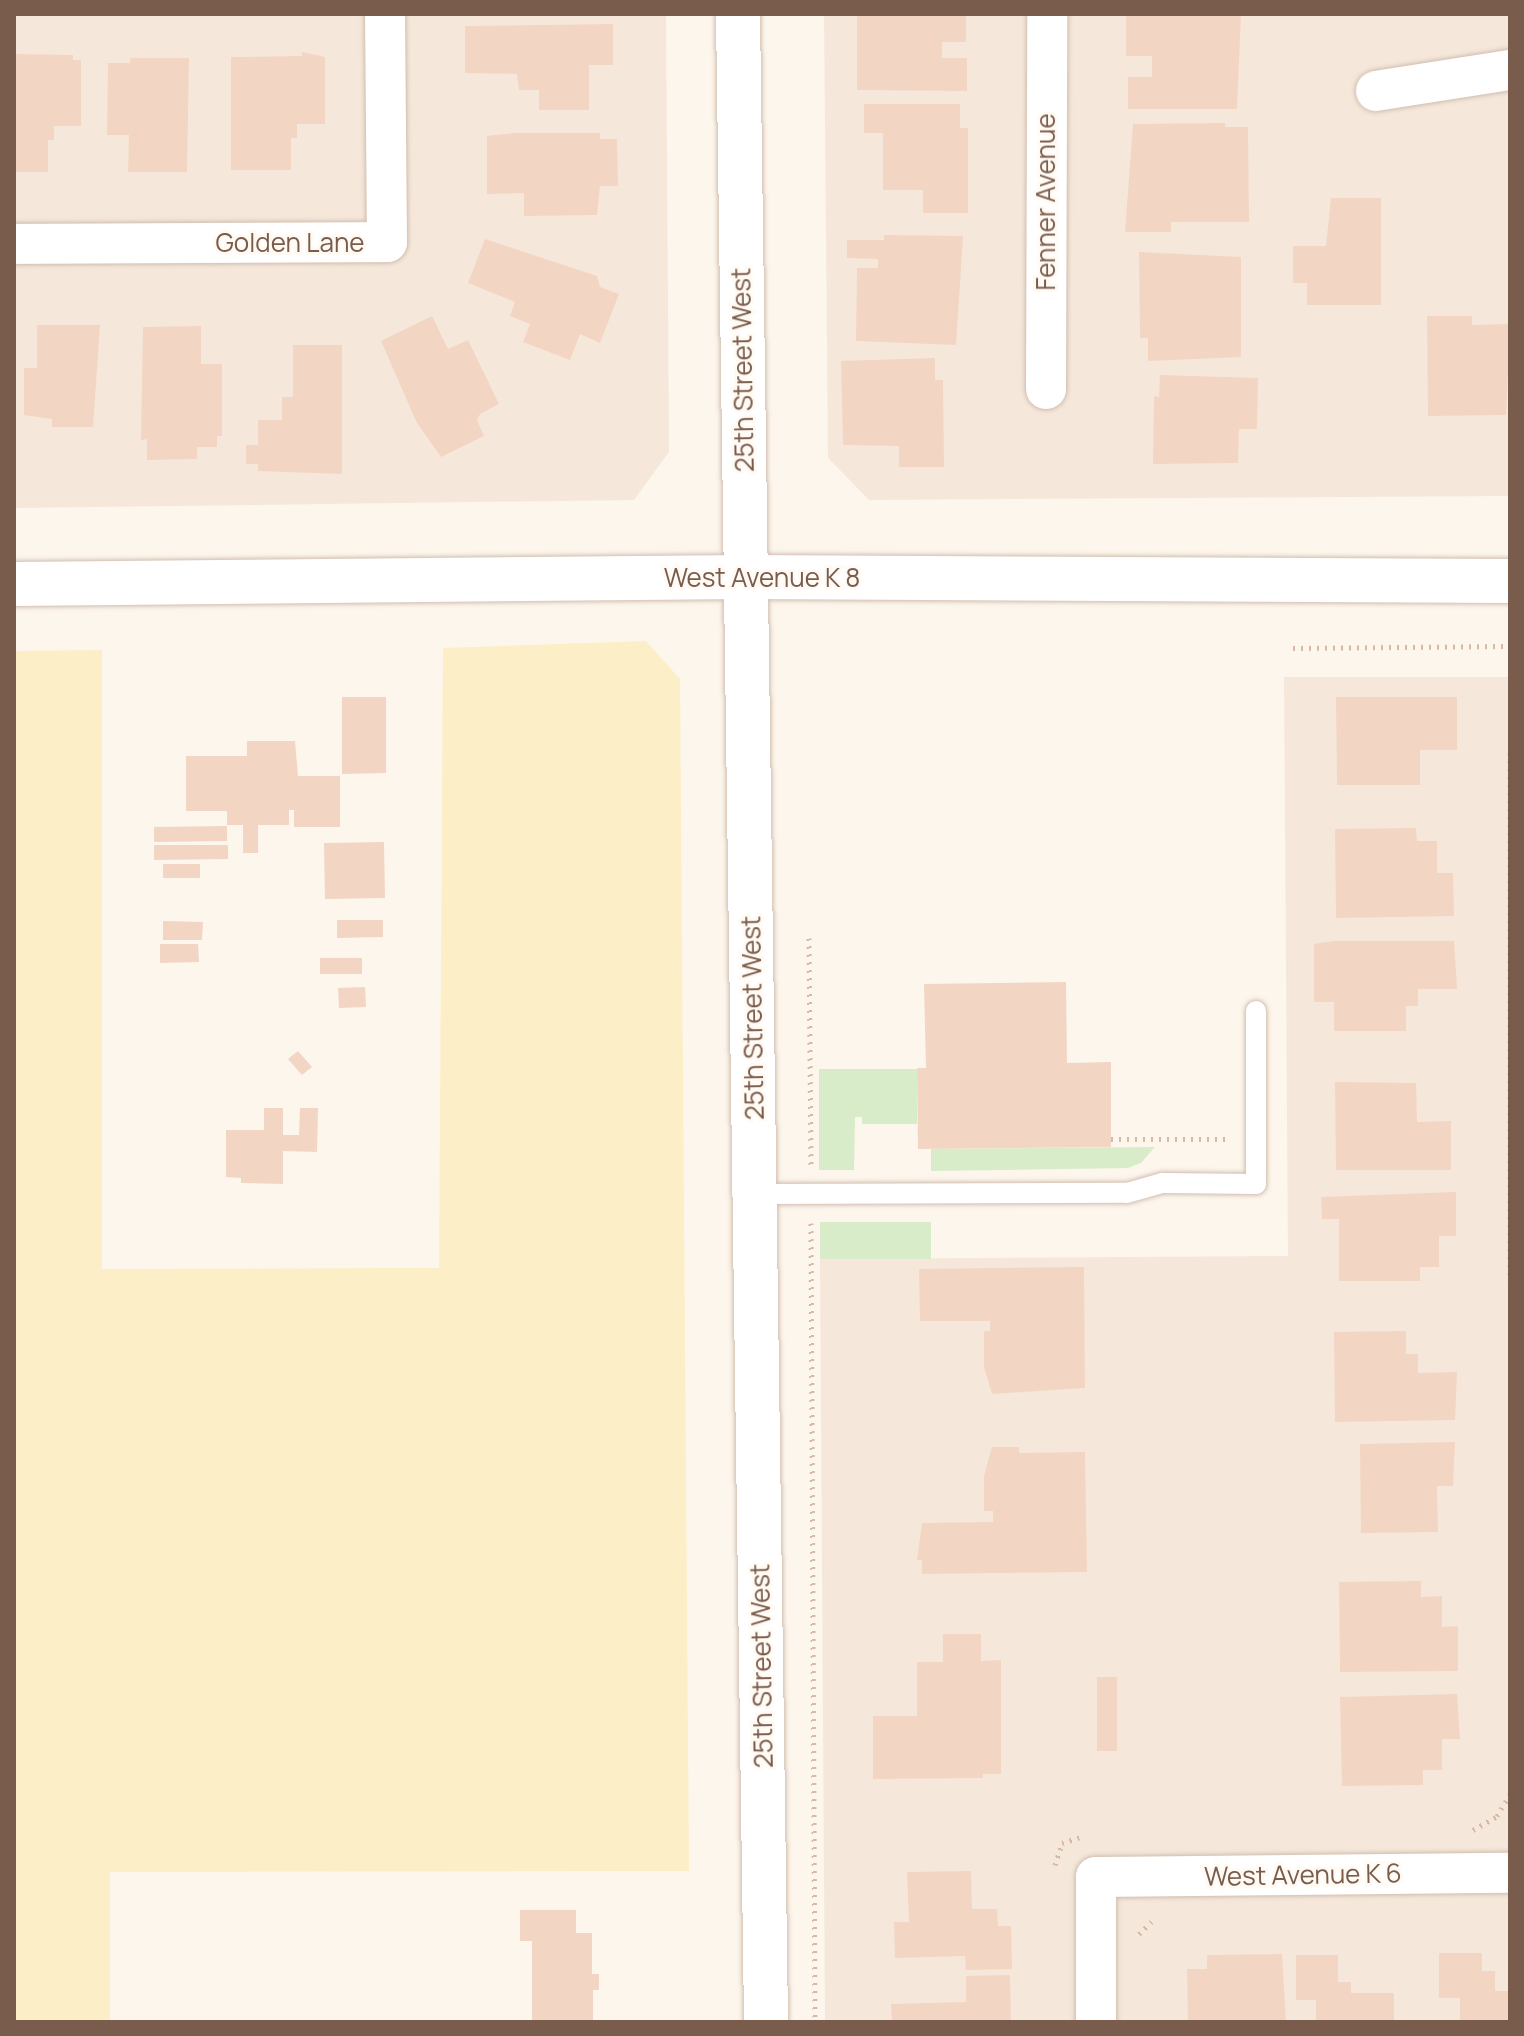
<!DOCTYPE html>
<html>
<head>
<meta charset="utf-8">
<style>
	body { margin:0 }
	#map { position:relative; width:1524px; height:2036px; overflow:hidden; background:#fdf6ec; font-family:Manrope,sans-serif }
	div>[style] { position:absolute }
	.residential>* { inset:0; background:#f5e8da }
	.green>* { inset:0; background:#d8ecc9 }
	.sand>* { inset:0; background:#fcefc7 }
	.building>* { inset:0; background:#f3d5c3 }
	.path>* { height:5px; margin-top:-2.5px; transform-origin:0; background:repeating-linear-gradient(90deg,#d9b8a5 0 2px,transparent 0 8px) }
	.roads { filter:drop-shadow(0 0 2px #d1beb0) drop-shadow(0 0 2px #d1beb0) }
	.service>* { height:20px; margin:-10px; padding:0 10px; transform-origin:10px; border-radius:10px; background:#fff }
	.minor>* { height:40px; margin:-20px; padding:0 20px; transform-origin:20px; border-radius:20px; background:#fff }
	.tertiary>* { height:44px; margin:-22px; padding:0 22px; transform-origin:22px; border-radius:22px; background:#fff }
	span { translate:-50% -50%; white-space:nowrap; text-align:center; line-height:1.15; -webkit-text-stroke:6px #fffaf3; paint-order:stroke }
	.street-label { font-size:26px; color:#7a5c4d }
	.frame { position:absolute; inset:0; border:16px solid #7a5c4d; pointer-events:none }
</style>
</head>
<body>
<div id="map">
	<div class="residential">
		<div style="clip-path:polygon(14px 14px,666px 14px,669px 452px,634px 500px,14px 508px)"></div>
		<div style="clip-path:polygon(824px 14px,1510px 14px,1510px 496px,869px 500px,828px 458px)"></div>
		<div style="clip-path:polygon(1284px 677px,1510px 677px,1510px 2022px,825px 2022px,820px 1259px,1288px 1256px)"></div>
	</div>
	<div class="green">
		<div style="clip-path:polygon(819px 1069px,917px 1069px,917px 1124px,862px 1124px,862px 1117px,855px 1117px,854px 1170px,819px 1170px)"></div>
		<div style="clip-path:polygon(1155px 1147px,1141px 1163px,1128px 1168px,931px 1171px,931px 1149px)"></div>
		<div style="clip-path:polygon(820px 1222px,931px 1222px,931px 1259px,820px 1259px)"></div>
	</div>
	<div class="sand">
		<div style="clip-path:polygon(646px 641px,680px 679px,689px 1871px,110px 1872px,110px 2022px,14px 2022px,14px 651px,102px 650px,102px 1269px,439px 1268px,443px 648px)"></div>
	</div>
	<div class="building">
		<div style="clip-path:polygon(857px 14px,966px 14px,966px 42px,942px 42px,942px 58px,967px 58px,967px 91px,857px 90px)"></div>
		<div style="clip-path:polygon(1126px 14px,1241px 14px,1237px 109px,1128px 109px,1128px 77px,1152px 77px,1152px 56px,1126px 56px)"></div>
		<div style="clip-path:polygon(613px 24px,613px 65px,589px 65px,589px 110px,539px 110px,539px 90px,519px 90px,517px 74px,465px 73px,465px 26px)"></div>
		<div style="clip-path:polygon(302px 52px,325px 57px,325px 124px,297px 124px,297px 138px,291px 138px,291px 170px,231px 170px,231px 57px,302px 56px)"></div>
		<div style="clip-path:polygon(14px 54px,73px 55px,73px 60px,81px 60px,81px 126px,54px 126px,54px 140px,48px 140px,48px 172px,14px 172px)"></div>
		<div style="clip-path:polygon(130px 58px,189px 58px,187px 172px,128px 172px,129px 135px,107px 135px,108px 63px,130px 63px)"></div>
		<div style="clip-path:polygon(864px 104px,960px 104px,960px 128px,968px 128px,968px 213px,923px 213px,923px 190px,883px 190px,883px 133px,864px 133px)"></div>
		<div style="clip-path:polygon(1225px 123px,1225px 127px,1248px 127px,1249px 222px,1171px 222px,1171px 232px,1125px 232px,1133px 124px)"></div>
		<div style="clip-path:polygon(515px 133px,600px 133px,600px 139px,617px 139px,618px 186px,600px 186px,597px 215px,524px 216px,524px 193px,487px 194px,487px 136px)"></div>
		<div style="clip-path:polygon(1331px 198px,1381px 198px,1381px 305px,1307px 305px,1307px 283px,1293px 283px,1293px 246px,1326px 246px)"></div>
		<div style="clip-path:polygon(884px 235px,963px 236px,956px 345px,856px 341px,857px 268px,878px 268px,878px 259px,847px 258px,847px 240px,884px 240px)"></div>
		<div style="clip-path:polygon(485px 239px,597px 276px,600px 287px,619px 294px,600px 343px,580px 334px,570px 360px,523px 342px,530px 324px,510px 316px,515px 302px,468px 283px)"></div>
		<div style="clip-path:polygon(1139px 252px,1241px 257px,1241px 357px,1148px 361px,1148px 338px,1140px 338px)"></div>
		<div style="clip-path:polygon(432px 316px,448px 349px,468px 340px,499px 404px,480px 414px,477px 420px,484px 436px,441px 457px,417px 423px,381px 341px)"></div>
		<div style="clip-path:polygon(1427px 316px,1472px 316px,1472px 325px,1510px 324px,1506px 415px,1428px 416px)"></div>
		<div style="clip-path:polygon(37px 325px,100px 325px,93px 427px,52px 427px,52px 419px,24px 415px,24px 368px,37px 368px)"></div>
		<div style="clip-path:polygon(201px 326px,201px 364px,222px 364px,222px 436px,217px 436px,217px 447px,197px 447px,197px 459px,147px 460px,147px 439px,141px 440px,143px 327px)"></div>
		<div style="clip-path:polygon(293px 345px,342px 345px,342px 474px,258px 471px,258px 464px,246px 464px,246px 445px,258px 445px,258px 420px,282px 420px,282px 397px,293px 397px)"></div>
		<div style="clip-path:polygon(935px 358px,935px 380px,943px 380px,944px 467px,899px 467px,899px 446px,843px 445px,841px 361px)"></div>
		<div style="clip-path:polygon(1160px 375px,1258px 378px,1257px 429px,1239px 429px,1238px 463px,1153px 464px,1154px 396px,1159px 397px)"></div>
		<div style="clip-path:polygon(342px 697px,386px 697px,386px 773px,342px 774px)"></div>
		<div style="clip-path:polygon(1336px 697px,1457px 697px,1457px 750px,1420px 750px,1420px 785px,1337px 785px)"></div>
		<div style="clip-path:polygon(247px 741px,295px 741px,298px 776px,340px 776px,340px 827px,294px 827px,294px 810px,289px 810px,289px 825px,258px 825px,258px 853px,243px 853px,243px 825px,227px 825px,227px 811px,186px 811px,186px 756px,247px 756px)"></div>
		<div style="clip-path:polygon(227px 826px,227px 841px,154px 842px,154px 827px)"></div>
		<div style="clip-path:polygon(1416px 828px,1417px 841px,1437px 841px,1437px 873px,1453px 873px,1454px 916px,1336px 918px,1335px 829px)"></div>
		<div style="clip-path:polygon(384px 842px,385px 898px,325px 899px,324px 843px)"></div>
		<div style="clip-path:polygon(154px 845px,228px 845px,228px 859px,154px 860px)"></div>
		<div style="clip-path:polygon(163px 864px,200px 864px,200px 878px,163px 878px)"></div>
		<div style="clip-path:polygon(337px 920px,383px 920px,383px 937px,337px 938px)"></div>
		<div style="clip-path:polygon(163px 921px,203px 922px,202px 940px,163px 940px)"></div>
		<div style="clip-path:polygon(1334px 941px,1454px 941px,1457px 989px,1418px 989px,1418px 1006px,1406px 1006px,1406px 1031px,1334px 1031px,1334px 1002px,1314px 1002px,1314px 944px)"></div>
		<div style="clip-path:polygon(160px 944px,198px 944px,199px 962px,160px 963px)"></div>
		<div style="clip-path:polygon(320px 958px,362px 958px,362px 974px,320px 974px)"></div>
		<div style="clip-path:polygon(1066px 982px,1067px 1063px,1111px 1062px,1111px 1147px,918px 1149px,917px 1068px,926px 1068px,924px 984px)"></div>
		<div style="clip-path:polygon(365px 987px,366px 1007px,339px 1008px,338px 988px)"></div>
		<div style="clip-path:polygon(298px 1051px,312px 1067px,302px 1075px,288px 1059px)"></div>
		<div style="clip-path:polygon(1335px 1082px,1416px 1083px,1417px 1122px,1451px 1121px,1451px 1170px,1336px 1170px)"></div>
		<div style="clip-path:polygon(264px 1108px,283px 1108px,283px 1135px,299px 1135px,300px 1108px,318px 1108px,317px 1152px,283px 1151px,283px 1184px,241px 1183px,241px 1178px,226px 1177px,226px 1130px,264px 1130px)"></div>
		<div style="clip-path:polygon(1456px 1192px,1456px 1236px,1439px 1236px,1439px 1267px,1420px 1267px,1420px 1281px,1339px 1281px,1339px 1219px,1322px 1219px,1321px 1197px)"></div>
		<div style="clip-path:polygon(1084px 1267px,1085px 1388px,992px 1394px,984px 1367px,984px 1331px,990px 1331px,990px 1321px,920px 1321px,919px 1269px)"></div>
		<div style="clip-path:polygon(1406px 1331px,1406px 1354px,1418px 1354px,1418px 1373px,1457px 1372px,1455px 1420px,1335px 1422px,1334px 1332px)"></div>
		<div style="clip-path:polygon(1455px 1442px,1453px 1486px,1437px 1486px,1438px 1532px,1361px 1533px,1360px 1444px)"></div>
		<div style="clip-path:polygon(992px 1447px,1019px 1447px,1019px 1453px,1085px 1452px,1087px 1572px,922px 1574px,922px 1560px,917px 1560px,922px 1523px,993px 1522px,993px 1511px,984px 1511px,984px 1476px)"></div>
		<div style="clip-path:polygon(1421px 1581px,1421px 1597px,1442px 1596px,1442px 1627px,1458px 1626px,1458px 1671px,1340px 1672px,1339px 1582px)"></div>
		<div style="clip-path:polygon(943px 1634px,981px 1634px,981px 1661px,1001px 1660px,1001px 1774px,983px 1774px,983px 1778px,873px 1779px,873px 1716px,917px 1716px,917px 1662px,943px 1662px)"></div>
		<div style="clip-path:polygon(1097px 1677px,1117px 1677px,1117px 1751px,1097px 1751px)"></div>
		<div style="clip-path:polygon(1457px 1694px,1460px 1739px,1442px 1739px,1442px 1770px,1423px 1770px,1423px 1785px,1342px 1786px,1340px 1697px)"></div>
		<div style="clip-path:polygon(971px 1871px,972px 1909px,997px 1909px,998px 1926px,1011px 1926px,1012px 1969px,966px 1970px,965px 1956px,895px 1958px,894px 1922px,909px 1922px,907px 1872px)"></div>
		<div style="clip-path:polygon(520px 1910px,576px 1910px,576px 1933px,592px 1933px,592px 1974px,599px 1974px,599px 1990px,593px 1990px,593px 2022px,532px 2022px,532px 1941px,520px 1941px)"></div>
		<div style="clip-path:polygon(1439px 1953px,1482px 1953px,1482px 1971px,1495px 1971px,1495px 1991px,1510px 1991px,1510px 2022px,1460px 2022px,1460px 1998px,1439px 1998px)"></div>
		<div style="clip-path:polygon(1282px 1954px,1286px 2022px,1188px 2022px,1187px 1969px,1207px 1969px,1207px 1955px)"></div>
		<div style="clip-path:polygon(1296px 1955px,1338px 1955px,1338px 1982px,1351px 1982px,1351px 1993px,1394px 1993px,1394px 2022px,1316px 2022px,1316px 2000px,1296px 2000px)"></div>
		<div style="clip-path:polygon(1010px 1975px,1011px 2022px,892px 2022px,891px 2004px,966px 2002px,966px 1976px)"></div>
	</div>
	<div class="path">
		<div style="left:1293px;top:648px;width:217px;rotate:-0.5deg"></div>
		<div style="left:1510px;top:753px;width:528px;rotate:90deg"></div>
		<div style="left:809px;top:938px;width:227px;rotate:89.5deg"></div>
		<div style="left:1111px;top:1139px;width:116px"></div>
		<div style="left:811px;top:1223px;width:799px;rotate:89.71deg"></div>
		<div style="left:1473px;top:1830px;width:28px;rotate:-30deg"></div>
		<div style="left:1497px;top:1816px;width:26px;rotate:-59deg"></div>
		<div style="left:1055px;top:1865px;width:23px;rotate:-72deg"></div>
		<div style="left:1062px;top:1843px;width:22px;rotate:-18deg"></div>
		<div style="left:1139px;top:1934px;width:21px;rotate:-45deg"></div>
	</div>
	<div class="roads">
		<div class="service">
			<div style="left:757px;top:1194px;width:370px;rotate:-0.2deg"></div>
			<div style="left:1127px;top:1193px;width:37px;rotate:-16deg"></div>
			<div style="left:1163px;top:1183px;width:93px;rotate:0.6deg"></div>
			<div style="left:1256px;top:1184px;width:173px;rotate:-90deg"></div>
		</div>
		<div class="minor">
			<div style="left:1376px;top:91px;width:136px;rotate:-8.9deg"></div>
			<div style="left:14px;top:244px;width:373px;rotate:-0.3deg"></div>
			<div style="left:387px;top:242px;width:228px;rotate:-90.5deg"></div>
			<div style="left:1046px;top:389px;width:375px;rotate:-89.8deg"></div>
			<div style="left:1096px;top:2022px;width:145px;rotate:-90deg"></div>
			<div style="left:1096px;top:1877px;width:414px;rotate:-0.6deg"></div>
		</div>
		<div class="tertiary">
			<div style="left:738px;top:14px;width:2008px;rotate:89.2deg"></div>
			<div style="left:14px;top:584px;width:732px;rotate:-0.55deg"></div>
			<div style="left:746px;top:577px;width:764px;rotate:0.3deg"></div>
		</div>
	</div>
	<div class="street-label">
		<span style="left:1046px;top:202px;rotate:-90deg">Fenner Avenue</span>
		<span style="left:290px;top:243px">Golden Lane</span>
		<span style="left:743px;top:370px;rotate:-91deg">25th Street West</span>
		<span style="left:762px;top:578px">West Avenue K 8</span>
		<span style="left:753px;top:1018px;rotate:-91deg">25th Street West</span>
		<span style="left:762px;top:1666px;rotate:-91deg">25th Street West</span>
		<span style="left:1303px;top:1875px;rotate:-1deg">West Avenue K 6</span>
	</div>
	<div class="frame"></div>
</div>
</body>
</html>
